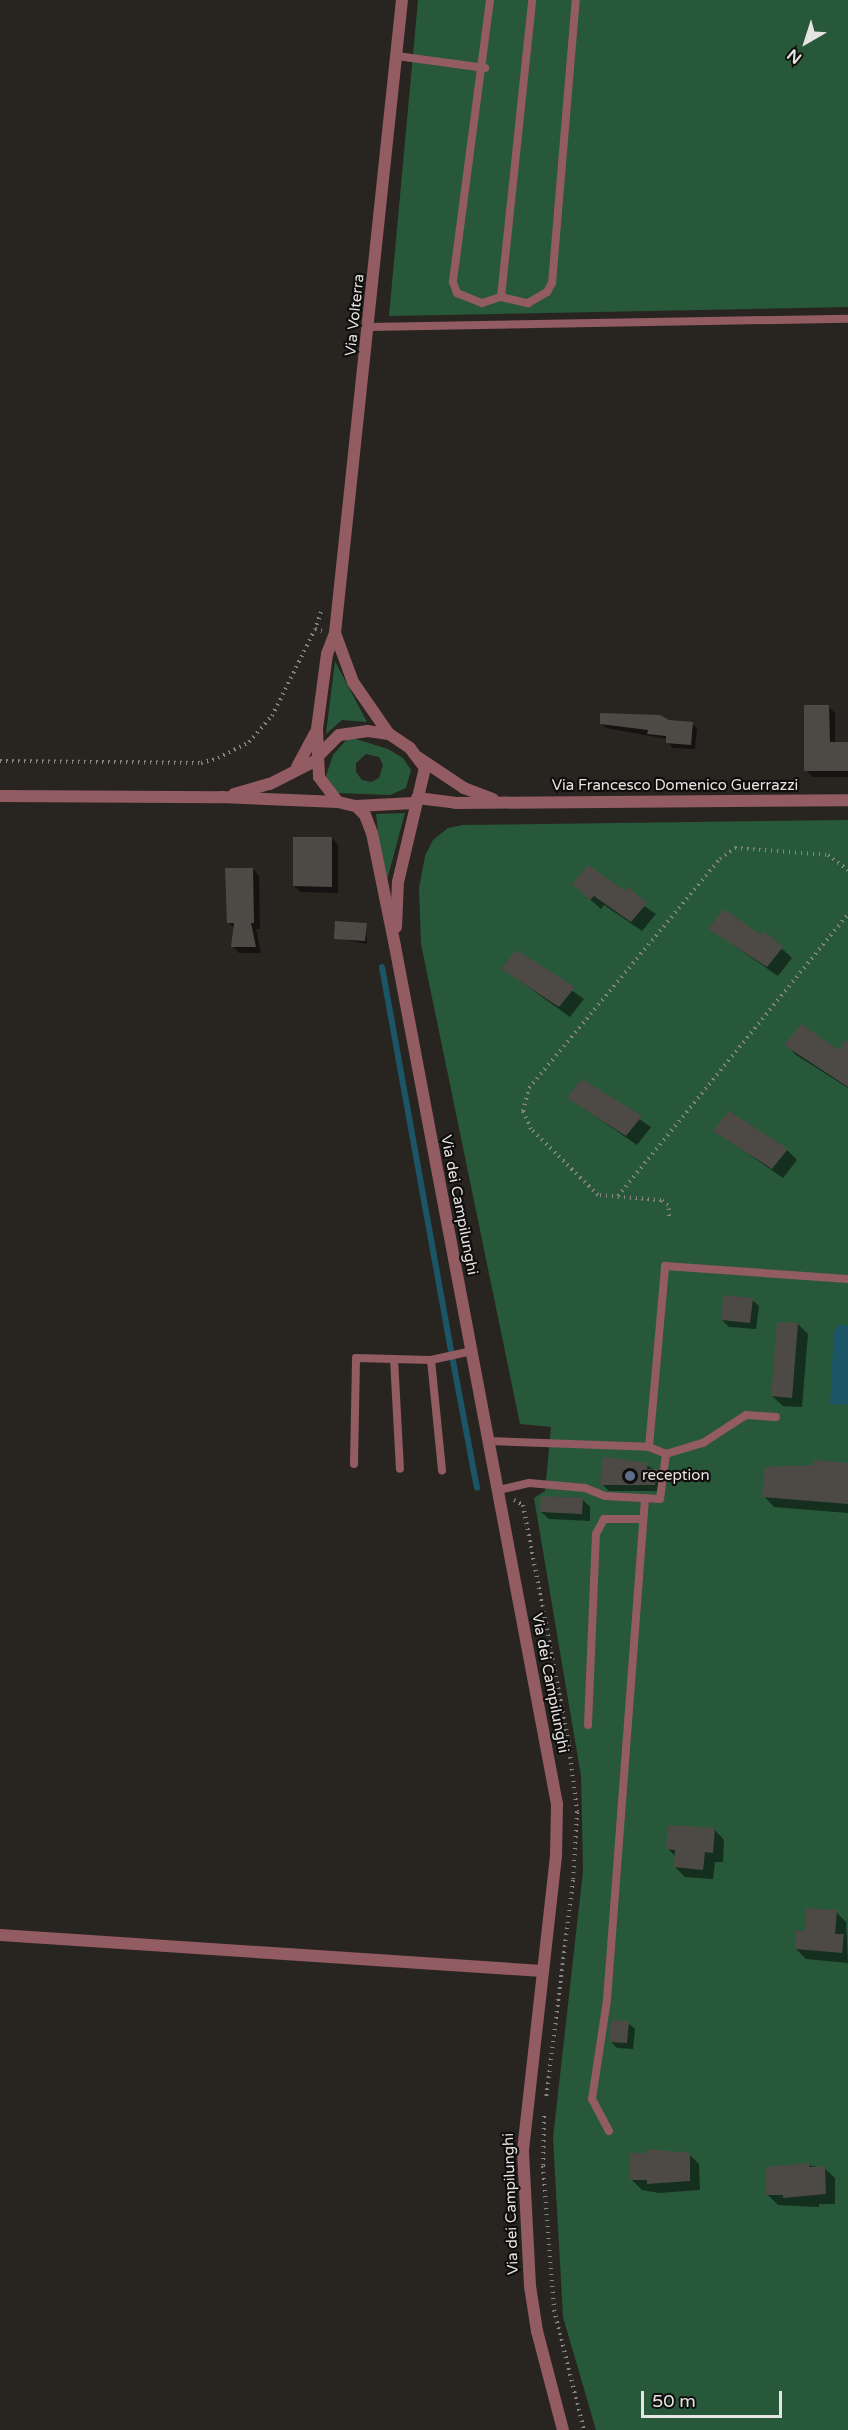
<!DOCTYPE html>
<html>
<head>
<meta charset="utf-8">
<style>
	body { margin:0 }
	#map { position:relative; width:848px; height:2430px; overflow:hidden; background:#282521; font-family:"Varela Round",sans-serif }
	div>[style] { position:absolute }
	.green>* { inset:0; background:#275839 }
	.water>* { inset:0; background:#1c5666 }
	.shadow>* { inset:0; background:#0007 }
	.stream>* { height:6px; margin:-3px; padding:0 3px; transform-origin:3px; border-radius:3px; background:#1c5666 }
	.building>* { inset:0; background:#4d4a46 }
	.path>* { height:4px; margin-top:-2px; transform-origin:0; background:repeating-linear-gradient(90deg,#878481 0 1.5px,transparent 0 6px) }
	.service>* { height:8px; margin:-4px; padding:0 4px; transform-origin:4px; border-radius:4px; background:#935b62 }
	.minor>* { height:12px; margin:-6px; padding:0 6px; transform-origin:6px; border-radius:6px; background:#935b62 }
	.tertiary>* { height:12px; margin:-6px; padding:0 6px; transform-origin:6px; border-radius:6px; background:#935b62 }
	.dots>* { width:16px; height:16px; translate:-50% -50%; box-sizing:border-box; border:3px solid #0f0e0d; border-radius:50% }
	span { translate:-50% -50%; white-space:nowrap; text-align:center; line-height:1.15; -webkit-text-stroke:4.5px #0f0e0d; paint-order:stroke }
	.street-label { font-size:15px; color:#e6e4e2 }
	.poi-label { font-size:15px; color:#e6e4e2 }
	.left { translate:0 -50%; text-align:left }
	.north { position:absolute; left:776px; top:12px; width:60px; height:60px; -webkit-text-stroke:4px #0f0e0d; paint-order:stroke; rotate:219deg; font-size:16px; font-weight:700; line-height:24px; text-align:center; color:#e6e4e2 }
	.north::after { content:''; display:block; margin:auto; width:21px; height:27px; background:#e6e4e2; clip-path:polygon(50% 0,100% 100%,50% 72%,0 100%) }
	.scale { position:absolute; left:641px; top:2391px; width:141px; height:27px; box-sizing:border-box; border:3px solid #e6e4e2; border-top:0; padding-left:8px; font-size:18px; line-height:21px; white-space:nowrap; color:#e6e4e2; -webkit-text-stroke:4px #0f0e0d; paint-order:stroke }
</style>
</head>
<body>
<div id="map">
	<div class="green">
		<div style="clip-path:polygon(418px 0,848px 0,848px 307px,389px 316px)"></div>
		<div style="clip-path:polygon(335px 661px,367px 722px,342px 720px,326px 734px)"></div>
		<div style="clip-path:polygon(evenodd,349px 737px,388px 749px,403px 758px,411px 770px,406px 788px,390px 795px,337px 793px,326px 776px,333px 755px,349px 737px,366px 754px,379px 757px,383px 765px,379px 778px,371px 782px,362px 780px,356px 772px,356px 763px,366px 754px)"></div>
		<div style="clip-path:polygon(405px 813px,387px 880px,384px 880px,376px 814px)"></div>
		<div style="clip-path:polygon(848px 820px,848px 2430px,596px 2430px,563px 2317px,553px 2138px,583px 1871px,581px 1776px,534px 1498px,545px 1491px,551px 1427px,520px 1424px,421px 944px,419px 888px,425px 856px,433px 840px,448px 828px,463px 825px)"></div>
	</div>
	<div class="water">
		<div style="clip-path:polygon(839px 1325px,848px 1325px,848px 1405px,830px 1404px,834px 1331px)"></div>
	</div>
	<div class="shadow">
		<div style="clip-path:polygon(828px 706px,835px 713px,835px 744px,848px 743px,848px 777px,813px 777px,806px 770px)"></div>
		<div style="clip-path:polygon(668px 722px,692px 724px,697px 728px,695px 749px,672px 748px,667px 739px,606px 728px,601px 723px)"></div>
		<div style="clip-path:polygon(332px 838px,338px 845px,338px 893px,301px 892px,294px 886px)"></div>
		<div style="clip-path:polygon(253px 869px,259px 876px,260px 929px,256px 929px,261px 953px,239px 953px,233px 946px,235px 929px,229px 923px)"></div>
		<div style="clip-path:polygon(625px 893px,656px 914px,642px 931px,604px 905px,601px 909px,584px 894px)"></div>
		<div style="clip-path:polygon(366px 924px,367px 944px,336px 938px)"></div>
		<div style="clip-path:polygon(710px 929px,761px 937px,765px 933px,792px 958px,778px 976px)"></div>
		<div style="clip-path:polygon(517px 952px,584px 999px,570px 1017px,503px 969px)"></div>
		<div style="clip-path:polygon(786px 1045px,848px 1057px,848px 1088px,796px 1055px)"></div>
		<div style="clip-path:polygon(583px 1081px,651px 1127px,637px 1145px,569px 1098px)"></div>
		<div style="clip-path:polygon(715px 1131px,787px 1150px,797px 1160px,783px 1178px)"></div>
		<div style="clip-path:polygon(752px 1300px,759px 1306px,756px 1329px,729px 1327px,722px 1320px)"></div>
		<div style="clip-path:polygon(798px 1324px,808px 1334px,802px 1407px,783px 1406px,772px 1396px)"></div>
		<div style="clip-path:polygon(848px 1464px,848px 1513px,774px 1507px,764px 1496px,815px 1467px)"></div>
		<div style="clip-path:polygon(647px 1465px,664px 1477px,662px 1491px,609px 1491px,602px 1484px)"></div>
		<div style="clip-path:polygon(583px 1500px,590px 1507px,590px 1521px,549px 1519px,541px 1512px)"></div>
		<div style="clip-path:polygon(714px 1829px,724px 1840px,723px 1862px,715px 1862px,713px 1879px,685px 1877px,675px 1867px,676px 1857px,668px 1849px)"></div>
		<div style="clip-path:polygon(836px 1912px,846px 1922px,848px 1963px,806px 1959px,796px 1949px,806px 1933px)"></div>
		<div style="clip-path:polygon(628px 2023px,635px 2029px,633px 2049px,617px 2048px,610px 2041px)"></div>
		<div style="clip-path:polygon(689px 2154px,699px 2164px,700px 2190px,659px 2193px,642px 2190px,632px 2180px)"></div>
		<div style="clip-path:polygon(808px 2165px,824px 2168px,835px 2178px,835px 2204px,819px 2204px,819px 2207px,778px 2205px,767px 2194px)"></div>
	</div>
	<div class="stream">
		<div style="left:382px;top:967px;width:389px;rotate:79.8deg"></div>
		<div style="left:453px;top:1361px;width:129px;rotate:79.3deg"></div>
	</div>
	<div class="building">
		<div style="clip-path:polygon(804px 705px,829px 705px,830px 742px,848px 742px,848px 771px,804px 771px)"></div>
		<div style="clip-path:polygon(600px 713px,660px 715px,669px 720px,693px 722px,691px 745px,666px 743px,666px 736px,647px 734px,648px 730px,600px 724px)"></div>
		<div style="clip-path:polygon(293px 837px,332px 837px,332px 887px,293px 886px)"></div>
		<div style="clip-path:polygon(588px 865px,625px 891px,628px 887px,647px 903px,631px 922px,594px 896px,590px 900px,572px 884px)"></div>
		<div style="clip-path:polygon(225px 868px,253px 868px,254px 923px,251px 923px,256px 947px,231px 947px,234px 923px,227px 923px)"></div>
		<div style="clip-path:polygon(724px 909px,761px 935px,764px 931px,783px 947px,767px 967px,708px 929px)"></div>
		<div style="clip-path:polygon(335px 921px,367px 923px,365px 941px,334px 939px)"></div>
		<div style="clip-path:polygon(516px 950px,575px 987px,559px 1007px,501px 969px)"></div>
		<div style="clip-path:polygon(801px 1024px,839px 1050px,848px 1038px,848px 1087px,784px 1045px)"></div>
		<div style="clip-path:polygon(582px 1079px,642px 1116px,626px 1136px,567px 1098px)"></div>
		<div style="clip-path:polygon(729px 1111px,788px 1149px,772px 1169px,713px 1131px)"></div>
		<div style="clip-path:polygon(723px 1295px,753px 1298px,750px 1323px,721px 1320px)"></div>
		<div style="clip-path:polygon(777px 1322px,798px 1323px,792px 1398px,771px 1396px)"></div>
		<div style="clip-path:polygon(603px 1457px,648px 1463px,647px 1469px,658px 1469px,655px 1485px,600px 1485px)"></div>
		<div style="clip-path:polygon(814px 1460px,848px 1463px,848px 1504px,762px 1497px,765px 1467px,814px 1465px)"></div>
		<div style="clip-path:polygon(541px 1496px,583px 1498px,582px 1514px,540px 1512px)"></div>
		<div style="clip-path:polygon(668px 1825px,715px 1828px,713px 1853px,705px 1852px,703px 1870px,674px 1867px,675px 1850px,666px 1849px)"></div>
		<div style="clip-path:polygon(806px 1908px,837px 1910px,835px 1934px,844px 1934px,842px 1953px,795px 1949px,796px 1930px,805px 1931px)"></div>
		<div style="clip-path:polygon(611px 2020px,629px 2021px,627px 2043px,609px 2042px)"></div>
		<div style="clip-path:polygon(647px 2149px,690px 2153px,690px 2181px,647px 2184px,647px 2180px,630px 2180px,630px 2153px,647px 2153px)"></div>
		<div style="clip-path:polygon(809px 2163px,809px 2167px,825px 2166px,826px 2194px,783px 2198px,783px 2195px,766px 2195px,765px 2167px)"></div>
	</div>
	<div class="path">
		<div style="left:321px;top:612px;width:18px;rotate:109deg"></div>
		<div style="left:315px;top:629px;width:7px;rotate:16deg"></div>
		<div style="left:0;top:761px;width:201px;rotate:0.6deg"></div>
		<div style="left:201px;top:763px;width:18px;rotate:-16deg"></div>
		<div style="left:218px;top:758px;width:35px;rotate:-27deg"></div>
		<div style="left:249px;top:742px;width:35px;rotate:-49deg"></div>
		<div style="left:272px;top:716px;width:97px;rotate:-63.7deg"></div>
		<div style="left:618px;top:1196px;width:364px;rotate:-50.8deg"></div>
		<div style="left:669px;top:1216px;width:11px;rotate:-95deg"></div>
		<div style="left:668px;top:1205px;width:9px;rotate:-144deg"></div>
		<div style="left:661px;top:1200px;width:63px;rotate:-175.5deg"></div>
		<div style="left:598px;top:1195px;width:94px;rotate:-135.4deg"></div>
		<div style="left:531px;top:1129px;width:20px;rotate:-114deg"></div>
		<div style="left:523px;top:1111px;width:24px;rotate:-75deg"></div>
		<div style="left:529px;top:1088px;width:298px;rotate:-50.2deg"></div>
		<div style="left:720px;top:859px;width:19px;rotate:-36deg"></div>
		<div style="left:735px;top:848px;width:93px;rotate:4.3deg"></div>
		<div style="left:828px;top:855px;width:25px;rotate:37deg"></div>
		<div style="left:514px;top:1500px;width:10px;rotate:29deg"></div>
		<div style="left:523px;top:1505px;width:244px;rotate:79.1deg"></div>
		<div style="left:569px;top:1745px;width:67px;rotate:83.2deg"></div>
		<div style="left:577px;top:1812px;width:68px;rotate:93.4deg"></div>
		<div style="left:573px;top:1880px;width:221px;rotate:97deg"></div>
		<div style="left:544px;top:2116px;width:50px;rotate:91.1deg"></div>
		<div style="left:543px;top:2166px;width:144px;rotate:85.6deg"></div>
		<div style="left:554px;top:2310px;width:124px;rotate:76deg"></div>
	</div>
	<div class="service">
		<div style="left:490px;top:0;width:284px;rotate:97.5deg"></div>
		<div style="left:453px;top:282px;width:12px;rotate:70deg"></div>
		<div style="left:457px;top:293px;width:27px;rotate:22deg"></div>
		<div style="left:482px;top:303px;width:20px;rotate:-18deg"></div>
		<div style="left:501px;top:297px;width:28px;rotate:13deg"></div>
		<div style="left:528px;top:303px;width:22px;rotate:-30deg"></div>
		<div style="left:547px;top:292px;width:10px;rotate:-61deg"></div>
		<div style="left:552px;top:283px;width:284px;rotate:-85.2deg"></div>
		<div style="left:397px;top:56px;width:89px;rotate:7.8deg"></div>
		<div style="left:501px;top:297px;width:299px;rotate:-84deg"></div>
		<div style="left:369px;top:327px;width:479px;rotate:-1deg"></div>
		<div style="left:394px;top:1359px;width:110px;rotate:86.9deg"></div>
		<div style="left:431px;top:1360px;width:111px;rotate:84.3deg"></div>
		<div style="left:489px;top:1441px;width:160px;rotate:2.1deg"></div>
		<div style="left:649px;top:1447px;width:18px;rotate:22deg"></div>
		<div style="left:666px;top:1454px;width:45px;rotate:97.6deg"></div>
		<div style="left:660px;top:1499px;width:55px;rotate:-176.9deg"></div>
		<div style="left:605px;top:1496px;width:22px;rotate:-158deg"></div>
		<div style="left:585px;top:1488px;width:56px;rotate:-174.9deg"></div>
		<div style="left:529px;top:1483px;width:32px;rotate:167deg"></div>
		<div style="left:649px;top:1447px;width:182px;rotate:-84.9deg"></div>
		<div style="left:665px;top:1266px;width:183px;rotate:4.1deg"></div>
		<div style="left:666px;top:1454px;width:39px;rotate:-17deg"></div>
		<div style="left:703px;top:1443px;width:51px;rotate:-33.1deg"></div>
		<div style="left:746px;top:1415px;width:30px;rotate:4deg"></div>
		<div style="left:354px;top:1464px;width:106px;rotate:-88.9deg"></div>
		<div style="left:356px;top:1358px;width:75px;rotate:1.5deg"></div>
		<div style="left:431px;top:1360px;width:42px;rotate:-12.4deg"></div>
		<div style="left:588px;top:1725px;width:191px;rotate:-87.6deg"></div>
		<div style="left:596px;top:1534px;width:17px;rotate:-62deg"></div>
		<div style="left:604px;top:1519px;width:39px"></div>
		<div style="left:609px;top:2131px;width:36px;rotate:-118deg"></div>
		<div style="left:592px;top:2099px;width:100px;rotate:-81.4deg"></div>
		<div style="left:607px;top:2000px;width:503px;rotate:-85.67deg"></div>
	</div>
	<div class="minor">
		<div style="left:419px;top:758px;width:54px;rotate:33.7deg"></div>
		<div style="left:464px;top:788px;width:31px;rotate:21deg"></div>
		<div style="left:417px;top:798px;width:38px;rotate:7deg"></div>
		<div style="left:455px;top:803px;width:393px;rotate:-0.4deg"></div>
		<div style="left:0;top:1935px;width:543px;rotate:3.8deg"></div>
	</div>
	<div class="tertiary">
		<div style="left:335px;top:633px;width:52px;rotate:69.8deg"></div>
		<div style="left:353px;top:682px;width:63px;rotate:55.3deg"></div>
		<div style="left:318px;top:756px;width:27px;rotate:-92deg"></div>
		<div style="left:317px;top:729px;width:76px;rotate:-82.4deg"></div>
		<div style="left:327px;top:654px;width:22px;rotate:-69deg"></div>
		<div style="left:335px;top:633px;width:637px;rotate:-83.96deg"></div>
		<div style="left:297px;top:767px;width:38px;rotate:-62deg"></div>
		<div style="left:234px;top:794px;width:37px;rotate:-16deg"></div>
		<div style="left:270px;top:784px;width:53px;rotate:-27.1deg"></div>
		<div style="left:0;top:796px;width:221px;rotate:0.3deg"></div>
		<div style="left:221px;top:797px;width:117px;rotate:2.4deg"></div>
		<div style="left:356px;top:806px;width:13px;rotate:45deg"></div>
		<div style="left:365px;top:815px;width:19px;rotate:69deg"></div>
		<div style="left:372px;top:833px;width:115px;rotate:78.5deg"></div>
		<div style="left:395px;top:946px;width:873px;rotate:79.31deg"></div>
		<div style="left:557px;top:1804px;width:52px;rotate:91.1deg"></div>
		<div style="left:556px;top:1856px;width:298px;rotate:96.4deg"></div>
		<div style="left:523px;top:2152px;width:134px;rotate:87deg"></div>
		<div style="left:530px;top:2286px;width:46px;rotate:81.2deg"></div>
		<div style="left:537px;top:2331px;width:102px;rotate:75.3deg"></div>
		<div style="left:396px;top:927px;width:45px;rotate:-87.5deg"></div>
		<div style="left:398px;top:882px;width:117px;rotate:-76.7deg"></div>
		<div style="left:425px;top:768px;width:25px;rotate:-127deg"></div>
		<div style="left:410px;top:748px;width:25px;rotate:-146deg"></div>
		<div style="left:389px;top:734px;width:21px;rotate:-172deg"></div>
		<div style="left:368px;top:731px;width:29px;rotate:172deg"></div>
		<div style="left:339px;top:735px;width:30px;rotate:135deg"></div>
		<div style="left:318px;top:756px;width:21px;rotate:87deg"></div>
		<div style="left:319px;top:777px;width:31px;rotate:53deg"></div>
		<div style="left:338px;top:802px;width:18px;rotate:13deg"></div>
		<div style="left:356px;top:806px;width:58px;rotate:-3deg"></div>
	</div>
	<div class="dots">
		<div style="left:630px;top:1476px;background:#5c6f8a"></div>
	</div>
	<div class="street-label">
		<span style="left:355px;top:315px;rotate:-84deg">Via Volterra</span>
		<span style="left:675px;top:786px">Via Francesco Domenico Guerrazzi</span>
		<span style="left:459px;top:1205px;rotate:79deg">Via dei Campilunghi</span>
		<span style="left:550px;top:1683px;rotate:79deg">Via dei Campilunghi</span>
		<span style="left:511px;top:2204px;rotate:-92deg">Via dei Campilunghi</span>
	</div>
	<div class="poi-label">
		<span class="left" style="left:642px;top:1476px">reception</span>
	</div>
	<div class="north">N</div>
	<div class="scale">50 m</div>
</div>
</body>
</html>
